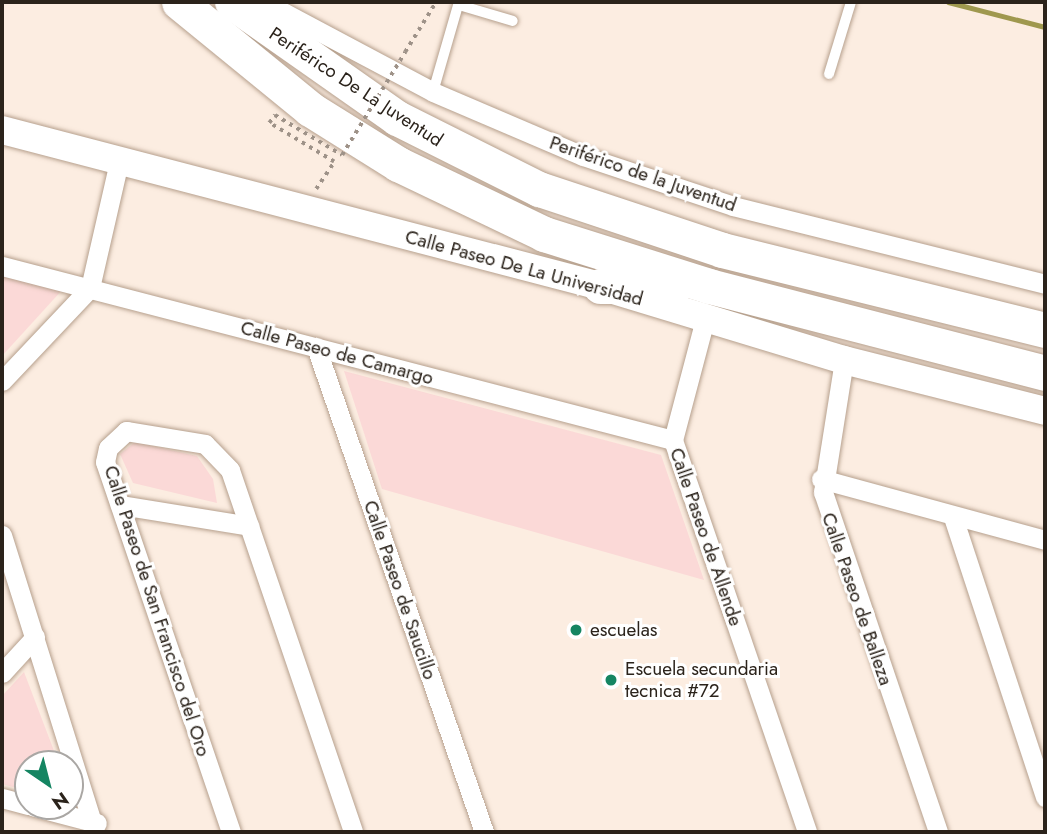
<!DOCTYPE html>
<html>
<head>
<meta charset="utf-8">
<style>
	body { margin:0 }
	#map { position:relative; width:1047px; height:834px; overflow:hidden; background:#fcede1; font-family:Jost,sans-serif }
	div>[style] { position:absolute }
	.green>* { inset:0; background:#fbd9d7 }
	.stream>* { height:5px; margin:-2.5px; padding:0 2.5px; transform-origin:2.5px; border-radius:2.5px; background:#9f984e }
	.path>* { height:3.5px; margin-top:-1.75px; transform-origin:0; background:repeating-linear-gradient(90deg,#9e9288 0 3.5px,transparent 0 8.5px) }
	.roads { filter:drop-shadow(0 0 2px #b6a08d) drop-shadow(0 0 2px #b6a08d) }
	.lane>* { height:10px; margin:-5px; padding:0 5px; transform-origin:5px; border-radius:5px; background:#fff }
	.street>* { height:19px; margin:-9.5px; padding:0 9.5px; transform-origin:9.5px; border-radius:9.5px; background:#fff }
	.secondary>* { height:28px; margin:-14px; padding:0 14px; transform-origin:14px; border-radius:14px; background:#fff }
	.highway>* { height:35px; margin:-17.5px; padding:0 17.5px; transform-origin:17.5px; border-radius:17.5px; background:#fff }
	.path-bridge>* { height:3.5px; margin-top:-1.75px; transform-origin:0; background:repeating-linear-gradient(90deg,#9e9288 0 3.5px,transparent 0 8.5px) }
	.dots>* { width:19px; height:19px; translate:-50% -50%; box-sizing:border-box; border:4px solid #fff; border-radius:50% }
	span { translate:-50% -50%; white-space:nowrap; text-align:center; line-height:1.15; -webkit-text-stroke:6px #fff; paint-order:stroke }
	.street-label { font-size:19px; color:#2b231b }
	.poi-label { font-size:19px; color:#2b231b }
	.left { translate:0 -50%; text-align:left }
	.frame { position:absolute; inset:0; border:4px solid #2b231b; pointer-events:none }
	.north { position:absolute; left:14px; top:750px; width:70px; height:70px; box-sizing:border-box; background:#fff; border:2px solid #aaa7a4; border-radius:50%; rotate:145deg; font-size:19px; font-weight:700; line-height:28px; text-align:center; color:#2b231b }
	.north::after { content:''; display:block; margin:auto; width:24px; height:32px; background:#158562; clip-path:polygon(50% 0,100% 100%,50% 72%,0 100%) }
</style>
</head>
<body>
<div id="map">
	<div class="green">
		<div style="clip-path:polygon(2px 273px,63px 289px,2px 356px)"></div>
		<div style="clip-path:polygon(344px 371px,661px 455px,704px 580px,382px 489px)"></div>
		<div style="clip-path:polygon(135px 442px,197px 456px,213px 479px,217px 503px,133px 483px,120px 454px)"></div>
		<div style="clip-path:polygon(24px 672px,59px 764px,28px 764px,28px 791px,2px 784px,2px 696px)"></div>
	</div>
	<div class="stream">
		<div style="left:948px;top:2px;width:100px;rotate:14.5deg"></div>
	</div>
	<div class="path">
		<div style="left:405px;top:52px;width:59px;rotate:-58.2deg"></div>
		<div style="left:316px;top:189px;width:32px;rotate:-56deg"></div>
	</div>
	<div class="roads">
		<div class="lane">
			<div style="left:459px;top:5px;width:56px;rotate:16.5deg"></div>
			<div style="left:829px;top:74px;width:75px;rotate:-73deg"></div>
			<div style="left:433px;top:92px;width:94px;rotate:-73.9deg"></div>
		</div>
		<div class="street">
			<div style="left:264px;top:2px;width:191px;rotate:28deg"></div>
			<div style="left:433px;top:92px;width:163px;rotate:23.1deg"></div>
			<div style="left:583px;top:156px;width:158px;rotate:18.4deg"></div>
			<div style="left:733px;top:206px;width:322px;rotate:14deg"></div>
			<div style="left:2px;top:266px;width:693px;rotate:14.54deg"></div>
			<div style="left:705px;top:319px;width:125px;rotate:104.8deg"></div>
			<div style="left:673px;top:440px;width:414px;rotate:71.1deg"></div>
			<div style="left:316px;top:347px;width:513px;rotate:70.89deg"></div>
			<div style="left:844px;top:360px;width:134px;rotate:99deg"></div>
			<div style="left:823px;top:492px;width:359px;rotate:71.3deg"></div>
			<div style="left:2px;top:381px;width:128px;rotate:-46.6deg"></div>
			<div style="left:90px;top:288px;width:130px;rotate:-77.1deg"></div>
			<div style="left:821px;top:479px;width:232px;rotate:15.2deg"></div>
			<div style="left:120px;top:505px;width:131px;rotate:9.2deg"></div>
			<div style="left:953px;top:517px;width:295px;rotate:71.8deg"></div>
			<div style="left:2px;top:535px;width:311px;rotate:72.6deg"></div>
			<div style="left:2px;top:673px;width:49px;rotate:-47.5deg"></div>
			<div style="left:2px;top:798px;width:27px;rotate:15deg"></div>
			<div style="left:32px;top:806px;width:67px;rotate:14.7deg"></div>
			<div style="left:231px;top:832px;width:391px;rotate:-108.8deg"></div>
			<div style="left:105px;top:462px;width:14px;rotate:-78deg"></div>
			<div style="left:108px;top:448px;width:25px;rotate:-43deg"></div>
			<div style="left:126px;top:431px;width:80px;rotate:9.3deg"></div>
			<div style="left:205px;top:444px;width:36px;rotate:46deg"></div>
			<div style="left:230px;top:470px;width:382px;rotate:71.2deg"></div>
		</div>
		<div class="secondary">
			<div style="left:2px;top:130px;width:618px;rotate:14.62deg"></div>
			<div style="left:600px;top:286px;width:255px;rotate:16.9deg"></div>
			<div style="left:844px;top:360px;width:207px;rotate:14.2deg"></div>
		</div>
		<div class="highway">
			<div style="left:179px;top:2px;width:169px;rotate:39.2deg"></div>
			<div style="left:310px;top:109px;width:104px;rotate:32deg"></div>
			<div style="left:398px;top:164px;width:162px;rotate:25.6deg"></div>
			<div style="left:544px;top:234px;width:173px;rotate:17.5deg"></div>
			<div style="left:709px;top:286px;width:347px;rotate:14.5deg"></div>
			<div style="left:232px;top:2px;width:202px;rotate:35.1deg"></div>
			<div style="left:397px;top:118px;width:159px;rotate:26.6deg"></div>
			<div style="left:539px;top:189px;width:193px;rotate:18.4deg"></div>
			<div style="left:722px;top:250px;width:333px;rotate:13.9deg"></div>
			<div style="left:600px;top:286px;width:74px"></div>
		</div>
	</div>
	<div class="path-bridge">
		<div style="left:334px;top:162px;width:76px;rotate:-149deg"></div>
		<div style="left:269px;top:123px;width:10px;rotate:-53deg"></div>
		<div style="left:275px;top:115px;width:78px;rotate:30.8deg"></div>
		<div style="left:342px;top:155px;width:121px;rotate:-58.5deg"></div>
	</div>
	<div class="dots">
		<div style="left:576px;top:630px;background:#158562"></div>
		<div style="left:611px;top:680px;background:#158562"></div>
	</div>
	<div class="street-label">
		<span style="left:356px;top:87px;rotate:33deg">Periférico De La Juventud</span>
		<span style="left:643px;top:174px;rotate:19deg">Periférico de la Juventud</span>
		<span style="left:524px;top:268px;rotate:15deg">Calle Paseo De La Universidad</span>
		<span style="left:337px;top:353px;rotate:15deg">Calle Paseo de Camargo</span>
		<span style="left:706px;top:537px;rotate:71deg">Calle Paseo de Allende</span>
		<span style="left:400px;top:590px;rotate:71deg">Calle Paseo de Saucillo</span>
		<span style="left:857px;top:599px;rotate:71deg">Calle Paseo de Balleza</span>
		<span style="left:157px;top:611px;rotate:72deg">Calle Paseo de San Francisco del Oro</span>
	</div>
	<div class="poi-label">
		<span class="left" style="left:590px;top:630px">escuelas</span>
		<span class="left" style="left:625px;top:680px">Escuela secundaria<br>tecnica #72</span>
	</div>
	<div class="frame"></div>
	<div class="north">N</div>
</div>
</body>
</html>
